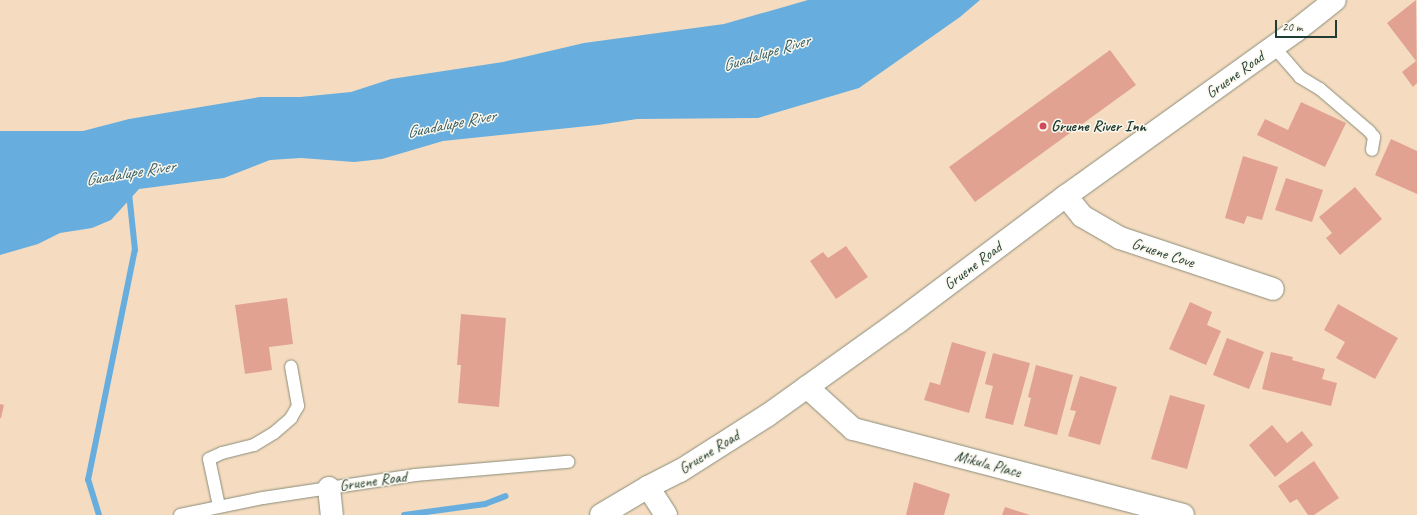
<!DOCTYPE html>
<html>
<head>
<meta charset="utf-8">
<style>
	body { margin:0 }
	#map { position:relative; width:1417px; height:515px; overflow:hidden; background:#f5dcc0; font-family:Caveat,sans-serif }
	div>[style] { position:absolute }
	.water>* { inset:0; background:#67aede }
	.stream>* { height:6px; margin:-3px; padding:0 3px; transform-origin:3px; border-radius:3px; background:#67aede }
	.building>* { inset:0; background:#e2a292 }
	.roads { filter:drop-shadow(0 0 1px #8a8c7a) drop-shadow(0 0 1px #8a8c7a) }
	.service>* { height:12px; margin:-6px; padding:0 6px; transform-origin:6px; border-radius:6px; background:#fff }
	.minor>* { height:22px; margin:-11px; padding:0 11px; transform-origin:11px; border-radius:11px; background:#fff }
	.tertiary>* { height:22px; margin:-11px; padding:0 11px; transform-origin:11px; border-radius:11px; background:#fff }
	.dots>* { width:11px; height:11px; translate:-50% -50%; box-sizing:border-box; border:2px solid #fbf7ec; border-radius:50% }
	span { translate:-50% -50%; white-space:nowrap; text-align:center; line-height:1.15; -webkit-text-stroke:3px #fbf7ec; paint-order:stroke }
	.street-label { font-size:16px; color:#1f3d34 }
	.poi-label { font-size:16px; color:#1f3d34; font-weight:700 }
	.left { translate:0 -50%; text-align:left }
	.water-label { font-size:17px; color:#355f67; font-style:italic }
	.scale { position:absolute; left:1275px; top:20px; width:62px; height:18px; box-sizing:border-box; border:2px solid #1f3d34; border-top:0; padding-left:5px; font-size:12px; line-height:14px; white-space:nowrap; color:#1f3d34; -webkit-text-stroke:3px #fbf7ec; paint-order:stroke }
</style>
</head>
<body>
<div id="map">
	<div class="water">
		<div style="clip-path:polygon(808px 0,980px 0,960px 17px,859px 88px,758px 118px,637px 119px,598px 125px,443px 141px,382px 159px,354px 162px,301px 158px,270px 160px,224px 178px,139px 189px,111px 220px,92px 228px,60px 233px,38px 244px,0 255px,0 131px,83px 131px,129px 119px,260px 97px,300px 97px,351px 92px,391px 79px,503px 62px,584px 43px,724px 24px)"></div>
	</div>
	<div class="stream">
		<div style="left:99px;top:515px;width:37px;rotate:-107deg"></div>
		<div style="left:88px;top:480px;width:235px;rotate:-78.5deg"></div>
		<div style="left:135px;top:250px;width:57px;rotate:-96deg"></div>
		<div style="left:404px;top:515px;width:82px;rotate:-7.7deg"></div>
		<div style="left:485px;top:504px;width:22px;rotate:-21deg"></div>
	</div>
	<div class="building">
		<div style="clip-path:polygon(1416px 0,1417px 83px,1413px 87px,1402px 72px,1416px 61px,1387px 23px)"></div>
		<div style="clip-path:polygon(1110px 50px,1136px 85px,975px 202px,949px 167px)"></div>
		<div style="clip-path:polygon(1301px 102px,1346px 123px,1325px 167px,1257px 135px,1265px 119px,1288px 130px)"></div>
		<div style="clip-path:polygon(1391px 139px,1417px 151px,1417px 194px,1375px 175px)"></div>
		<div style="clip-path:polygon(1243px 156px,1278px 167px,1262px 220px,1247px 216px,1244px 224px,1225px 218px)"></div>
		<div style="clip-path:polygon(1286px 178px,1323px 190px,1312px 222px,1275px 210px)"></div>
		<div style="clip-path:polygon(1355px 187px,1382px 219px,1340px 255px,1326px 238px,1332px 233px,1319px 217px)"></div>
		<div style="clip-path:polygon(846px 246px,868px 277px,836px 299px,810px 261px,823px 252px,828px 258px)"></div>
		<div style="clip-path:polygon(287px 298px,293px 344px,269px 347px,272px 370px,245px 374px,235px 305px)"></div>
		<div style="clip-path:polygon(1190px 302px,1212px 312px,1207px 325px,1221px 331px,1206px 365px,1169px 349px)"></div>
		<div style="clip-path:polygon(1338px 304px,1398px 338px,1375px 379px,1336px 358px,1345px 342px,1324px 330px)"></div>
		<div style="clip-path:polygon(461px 314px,506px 318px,499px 407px,458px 403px,461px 365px,457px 365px)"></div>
		<div style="clip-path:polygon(1227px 338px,1264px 352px,1249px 389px,1213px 375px)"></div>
		<div style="clip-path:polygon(952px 342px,986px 352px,969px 413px,924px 400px,930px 382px,940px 385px)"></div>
		<div style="clip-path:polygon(1271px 352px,1293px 357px,1292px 360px,1325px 369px,1322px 379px,1337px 383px,1331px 406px,1262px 389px)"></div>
		<div style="clip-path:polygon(993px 353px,1030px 363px,1013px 425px,985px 418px,993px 386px,985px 384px)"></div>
		<div style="clip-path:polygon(1036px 365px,1073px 375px,1057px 435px,1024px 426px,1031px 398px,1028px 397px)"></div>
		<div style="clip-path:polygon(1080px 376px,1117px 387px,1100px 445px,1068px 436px,1076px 411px,1070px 410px)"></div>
		<div style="clip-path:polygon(1170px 395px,1205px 405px,1187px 469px,1151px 459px)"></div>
		<div style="clip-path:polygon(0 404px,4px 405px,1px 418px,0 418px)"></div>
		<div style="clip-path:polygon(1272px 425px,1287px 443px,1302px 431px,1313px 445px,1275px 477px,1249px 445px)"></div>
		<div style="clip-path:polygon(1314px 461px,1339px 498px,1314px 515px,1308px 515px,1297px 499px,1290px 503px,1278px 486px)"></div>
		<div style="clip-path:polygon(914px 482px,950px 494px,944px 515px,906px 515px)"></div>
		<div style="clip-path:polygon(1005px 507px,1030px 515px,1002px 515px)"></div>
	</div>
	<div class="roads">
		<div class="service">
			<div style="left:1274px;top:47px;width:40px;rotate:49deg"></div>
			<div style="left:1300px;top:77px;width:23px;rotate:31deg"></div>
			<div style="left:1320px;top:89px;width:65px;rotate:40.6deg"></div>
			<div style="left:1369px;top:131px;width:8px;rotate:50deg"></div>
			<div style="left:1374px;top:137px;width:13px;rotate:99deg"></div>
			<div style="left:219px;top:506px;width:48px;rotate:-102deg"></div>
			<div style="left:209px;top:459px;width:14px;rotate:-25deg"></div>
			<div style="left:222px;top:453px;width:33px;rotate:-14deg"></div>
			<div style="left:254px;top:445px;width:23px;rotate:-31deg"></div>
			<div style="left:274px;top:433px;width:23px;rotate:-41deg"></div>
			<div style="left:291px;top:418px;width:14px;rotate:-60deg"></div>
			<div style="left:298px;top:406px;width:40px;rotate:-100deg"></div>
			<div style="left:180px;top:515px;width:85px;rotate:-11.6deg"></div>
			<div style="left:263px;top:498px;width:154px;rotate:-8.6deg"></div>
			<div style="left:415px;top:475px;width:154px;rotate:-4.9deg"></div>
		</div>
		<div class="minor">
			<div style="left:1066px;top:196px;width:26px;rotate:51deg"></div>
			<div style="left:1082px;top:216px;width:44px;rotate:30.1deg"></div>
			<div style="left:1120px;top:238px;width:161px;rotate:18.4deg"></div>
			<div style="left:807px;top:387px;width:62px;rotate:42.4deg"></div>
			<div style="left:853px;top:429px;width:341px;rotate:14.6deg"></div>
			<div style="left:648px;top:487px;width:33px;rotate:57deg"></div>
			<div style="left:329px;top:488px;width:27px;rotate:84deg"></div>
		</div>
		<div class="tertiary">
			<div style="left:601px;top:515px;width:55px;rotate:-30.8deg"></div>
			<div style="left:648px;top:487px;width:36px;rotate:-27deg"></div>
			<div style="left:680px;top:471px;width:104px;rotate:-32.5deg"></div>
			<div style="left:768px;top:415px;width:160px;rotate:-35.6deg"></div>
			<div style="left:898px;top:322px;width:210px;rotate:-36.9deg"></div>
			<div style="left:1066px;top:196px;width:284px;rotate:-35.7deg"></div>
			<div style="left:1297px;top:30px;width:48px;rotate:-38.3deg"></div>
		</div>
	</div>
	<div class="dots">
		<div style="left:1043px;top:126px;background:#d1495b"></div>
	</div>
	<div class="street-label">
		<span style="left:1235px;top:75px;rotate:-36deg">Gruene Road</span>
		<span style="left:1163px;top:253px;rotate:18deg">Gruene Cove</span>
		<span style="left:973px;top:266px;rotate:-37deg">Gruene Road</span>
		<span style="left:709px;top:452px;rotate:-32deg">Gruene Road</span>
		<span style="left:988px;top:464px;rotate:15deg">Mikula Place</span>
		<span style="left:373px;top:481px;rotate:-8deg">Gruene Road</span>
	</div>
	<div class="poi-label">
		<span class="left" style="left:1051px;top:126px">Gruene River Inn</span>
	</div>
	<div class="water-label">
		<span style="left:766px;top:53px;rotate:-17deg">Guadalupe River</span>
		<span style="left:451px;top:124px;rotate:-11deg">Guadalupe River</span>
		<span style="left:130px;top:173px;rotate:-9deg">Guadalupe River</span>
	</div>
	<div class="scale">20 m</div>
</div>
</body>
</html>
